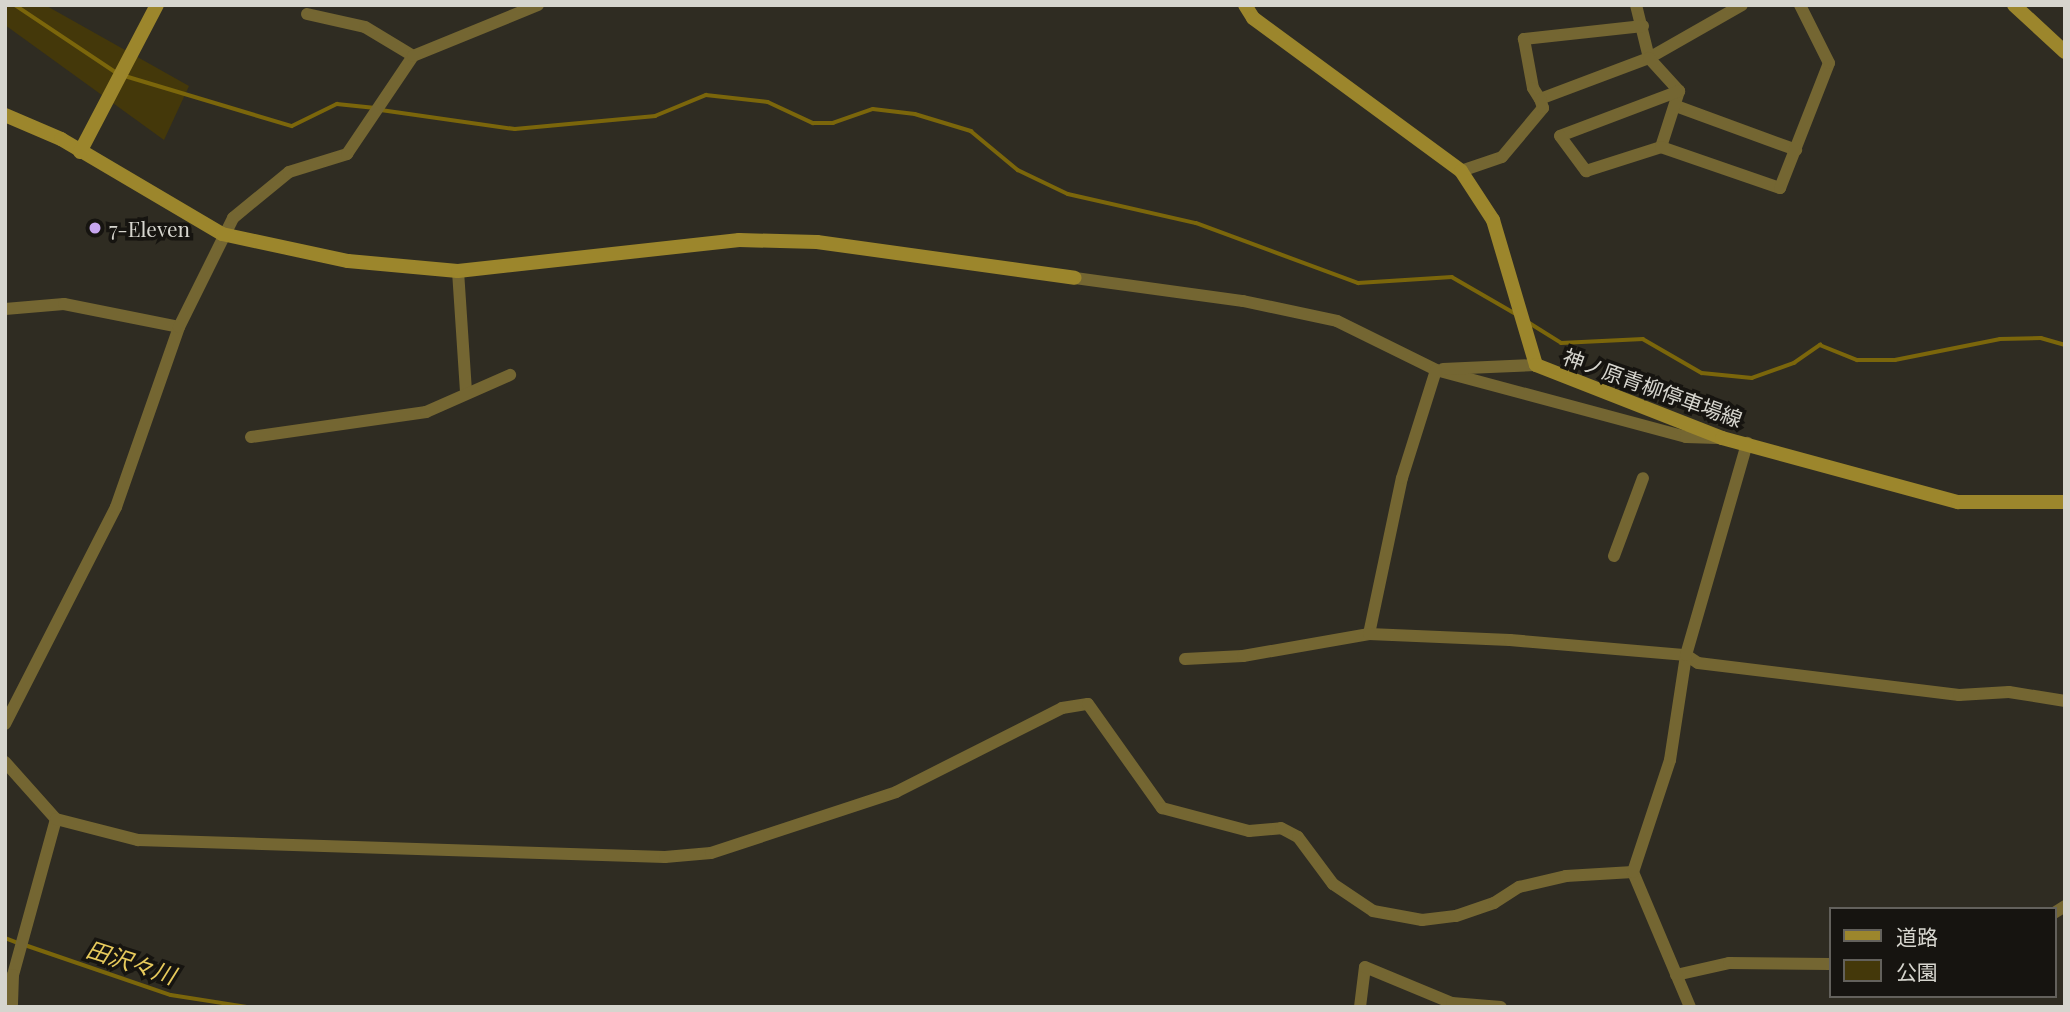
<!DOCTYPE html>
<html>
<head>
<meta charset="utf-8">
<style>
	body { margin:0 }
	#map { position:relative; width:2070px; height:1012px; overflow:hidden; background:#2f2c22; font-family:"Playfair Display","Noto Sans JP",serif }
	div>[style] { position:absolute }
	.green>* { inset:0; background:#44380a }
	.stream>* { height:3.5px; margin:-1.75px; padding:0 1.75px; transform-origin:1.75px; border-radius:1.75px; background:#7b660b }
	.street>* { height:12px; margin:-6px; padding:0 6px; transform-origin:6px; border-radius:6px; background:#746632 }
	.secondary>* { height:14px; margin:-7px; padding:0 7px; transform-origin:7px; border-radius:7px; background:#9c862c }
	.dots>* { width:19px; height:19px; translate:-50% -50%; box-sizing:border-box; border:4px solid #161410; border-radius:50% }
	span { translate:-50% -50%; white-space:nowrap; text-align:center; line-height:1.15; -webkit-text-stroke:7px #161410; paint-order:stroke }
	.poi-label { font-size:21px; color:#d6d5ce }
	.left { translate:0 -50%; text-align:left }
	.street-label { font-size:21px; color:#d6d5ce }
	.water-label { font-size:23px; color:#e7ca5c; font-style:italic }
	.frame { position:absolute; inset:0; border:7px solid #d6d5ce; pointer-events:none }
	.legend { position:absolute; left:1829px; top:907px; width:228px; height:91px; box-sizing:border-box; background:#161410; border:2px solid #63615c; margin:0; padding:9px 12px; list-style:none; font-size:21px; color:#d6d5ce }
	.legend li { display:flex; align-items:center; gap:14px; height:35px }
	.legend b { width:35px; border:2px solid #63615c }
</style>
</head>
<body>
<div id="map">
	<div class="green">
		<div style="clip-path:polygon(5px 5px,45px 5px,189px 86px,164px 140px,5px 25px)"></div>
	</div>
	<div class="stream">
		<div style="left:15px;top:5px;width:123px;rotate:33.7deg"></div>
		<div style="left:125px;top:76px;width:174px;rotate:16.7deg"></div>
		<div style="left:292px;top:126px;width:50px;rotate:-26.1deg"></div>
		<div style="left:337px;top:104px;width:36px;rotate:6deg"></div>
		<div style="left:381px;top:110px;width:135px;rotate:8.1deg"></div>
		<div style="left:515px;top:129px;width:141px;rotate:-5.3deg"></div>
		<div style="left:655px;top:116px;width:55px;rotate:-22.4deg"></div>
		<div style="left:706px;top:95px;width:62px;rotate:6.4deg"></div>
		<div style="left:768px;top:102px;width:50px;rotate:25deg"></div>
		<div style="left:813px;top:123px;width:20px"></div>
		<div style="left:833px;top:123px;width:42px;rotate:-19.3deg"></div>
		<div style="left:873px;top:109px;width:42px;rotate:6.8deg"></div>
		<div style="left:915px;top:114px;width:59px;rotate:16.9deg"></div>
		<div style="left:971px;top:131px;width:61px;rotate:39.7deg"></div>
		<div style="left:1018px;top:170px;width:55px;rotate:25.6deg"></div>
		<div style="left:1068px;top:194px;width:131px;rotate:12.8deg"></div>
		<div style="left:1196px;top:223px;width:173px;rotate:20.3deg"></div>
		<div style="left:1358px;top:283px;width:94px;rotate:-3.7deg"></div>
		<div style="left:1452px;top:277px;width:74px;rotate:30deg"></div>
		<div style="left:1528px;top:322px;width:39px;rotate:32deg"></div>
		<div style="left:1561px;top:343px;width:82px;rotate:-2.8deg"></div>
		<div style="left:1643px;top:339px;width:68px;rotate:30deg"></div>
		<div style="left:1702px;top:373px;width:50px;rotate:5.7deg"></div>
		<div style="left:1752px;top:378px;width:45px;rotate:-19.7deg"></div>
		<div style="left:1794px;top:363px;width:32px;rotate:-35deg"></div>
		<div style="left:1820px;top:345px;width:40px;rotate:22deg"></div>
		<div style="left:1857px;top:360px;width:38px"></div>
		<div style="left:1895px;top:360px;width:107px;rotate:-11.3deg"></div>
		<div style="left:2000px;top:339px;width:41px;rotate:-1.4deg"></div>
		<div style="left:2041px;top:338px;width:25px;rotate:16deg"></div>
		<div style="left:5px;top:938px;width:14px;rotate:21deg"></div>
		<div style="left:25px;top:945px;width:154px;rotate:18.9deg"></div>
		<div style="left:171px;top:995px;width:78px;rotate:8.9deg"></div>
	</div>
	<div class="street">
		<div style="left:1636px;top:5px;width:55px;rotate:76.2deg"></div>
		<div style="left:1649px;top:58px;width:107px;rotate:-29.7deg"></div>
		<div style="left:307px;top:14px;width:59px;rotate:12.6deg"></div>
		<div style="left:365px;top:27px;width:56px;rotate:31.1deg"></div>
		<div style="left:1643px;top:26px;width:120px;rotate:173.8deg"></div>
		<div style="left:1524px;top:39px;width:50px;rotate:79.6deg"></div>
		<div style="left:1533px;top:88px;width:13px;rotate:58deg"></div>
		<div style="left:1540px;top:99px;width:116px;rotate:-20.6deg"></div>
		<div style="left:1649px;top:58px;width:45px;rotate:47.7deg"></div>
		<div style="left:1676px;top:106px;width:128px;rotate:20.1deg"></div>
		<div style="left:1661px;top:147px;width:59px;rotate:-72.2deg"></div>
		<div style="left:1679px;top:91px;width:127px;rotate:159.3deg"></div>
		<div style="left:1560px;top:136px;width:44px;rotate:53.4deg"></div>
		<div style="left:1586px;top:171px;width:79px;rotate:-17.7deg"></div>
		<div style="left:1661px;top:147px;width:126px;rotate:19deg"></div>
		<div style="left:1780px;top:188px;width:134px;rotate:-68.6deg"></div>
		<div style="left:1829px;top:63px;width:65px;rotate:-116.6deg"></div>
		<div style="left:1461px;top:171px;width:43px;rotate:-18.9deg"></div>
		<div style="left:1502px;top:157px;width:64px;rotate:-50.1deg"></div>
		<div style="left:1543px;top:108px;width:9px;rotate:-108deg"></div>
		<div style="left:458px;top:271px;width:119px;rotate:86.2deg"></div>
		<div style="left:1075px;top:278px;width:170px;rotate:7.8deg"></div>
		<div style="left:1243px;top:301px;width:96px;rotate:12deg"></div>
		<div style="left:1337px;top:321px;width:110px;rotate:26.3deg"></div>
		<div style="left:1436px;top:370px;width:259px;rotate:15deg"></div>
		<div style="left:1686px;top:437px;width:32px;rotate:2deg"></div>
		<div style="left:5px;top:309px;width:59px;rotate:-4.8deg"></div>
		<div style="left:64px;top:304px;width:117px;rotate:11.3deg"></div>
		<div style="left:1443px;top:369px;width:93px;rotate:-2.5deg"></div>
		<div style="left:251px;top:437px;width:177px;rotate:-8.1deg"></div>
		<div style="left:426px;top:412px;width:92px;rotate:-23.8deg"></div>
		<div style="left:1614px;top:556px;width:83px;rotate:-69.6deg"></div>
		<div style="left:1369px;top:634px;width:159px;rotate:-78.1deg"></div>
		<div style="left:1402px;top:478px;width:113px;rotate:-72.5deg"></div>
		<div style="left:1185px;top:659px;width:58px;rotate:-3deg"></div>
		<div style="left:1243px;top:656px;width:128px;rotate:-9.9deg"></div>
		<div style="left:1369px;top:634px;width:141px;rotate:2.4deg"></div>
		<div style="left:1510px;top:640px;width:177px;rotate:4.9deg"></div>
		<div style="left:1686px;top:655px;width:14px;rotate:34deg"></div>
		<div style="left:1698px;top:663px;width:263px;rotate:7deg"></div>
		<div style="left:1959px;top:695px;width:50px;rotate:-3.4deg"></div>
		<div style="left:2009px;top:692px;width:57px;rotate:9.1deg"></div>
		<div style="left:5px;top:724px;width:244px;rotate:-62.9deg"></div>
		<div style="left:116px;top:507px;width:191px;rotate:-70.7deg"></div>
		<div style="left:179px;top:327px;width:122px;rotate:-63.6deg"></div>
		<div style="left:233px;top:218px;width:72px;rotate:-39.4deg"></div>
		<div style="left:289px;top:172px;width:61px;rotate:-17.2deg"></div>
		<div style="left:347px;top:154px;width:118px;rotate:-56deg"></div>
		<div style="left:413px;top:56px;width:135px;rotate:-22.2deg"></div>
		<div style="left:5px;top:762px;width:76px;rotate:48.2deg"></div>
		<div style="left:56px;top:819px;width:162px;rotate:105.4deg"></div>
		<div style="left:13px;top:975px;width:32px;rotate:92deg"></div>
		<div style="left:56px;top:819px;width:85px;rotate:14.4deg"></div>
		<div style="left:138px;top:840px;width:527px;rotate:1.85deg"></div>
		<div style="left:665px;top:857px;width:46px;rotate:-5deg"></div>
		<div style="left:711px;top:853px;width:195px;rotate:-18.2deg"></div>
		<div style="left:896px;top:792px;width:186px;rotate:-26.8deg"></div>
		<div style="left:1062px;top:708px;width:26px;rotate:-9deg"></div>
		<div style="left:1088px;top:704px;width:128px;rotate:54.6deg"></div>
		<div style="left:1162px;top:808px;width:90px;rotate:14.8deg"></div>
		<div style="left:1249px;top:831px;width:32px;rotate:-5deg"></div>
		<div style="left:1281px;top:828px;width:19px;rotate:28deg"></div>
		<div style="left:1298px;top:837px;width:59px;rotate:53.3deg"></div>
		<div style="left:1333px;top:884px;width:48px;rotate:34deg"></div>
		<div style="left:1373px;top:911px;width:50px;rotate:10.4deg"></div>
		<div style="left:1422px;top:920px;width:34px;rotate:-7deg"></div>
		<div style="left:1456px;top:916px;width:40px;rotate:-18.9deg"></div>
		<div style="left:1494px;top:903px;width:30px;rotate:-33deg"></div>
		<div style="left:1519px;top:887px;width:48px;rotate:-13.2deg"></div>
		<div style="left:1566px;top:876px;width:67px;rotate:-3.4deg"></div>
		<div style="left:2054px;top:913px;width:13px;rotate:-32deg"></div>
		<div style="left:1676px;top:975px;width:54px;rotate:-12.8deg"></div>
		<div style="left:1729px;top:963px;width:101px;rotate:0.6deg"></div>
		<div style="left:1360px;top:1007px;width:40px;rotate:-82.9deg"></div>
		<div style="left:1365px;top:967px;width:94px;rotate:22.5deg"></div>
		<div style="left:1452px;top:1003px;width:49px;rotate:4.7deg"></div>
		<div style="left:1690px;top:1007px;width:147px;rotate:-112.9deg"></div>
		<div style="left:1633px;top:872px;width:118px;rotate:-71.7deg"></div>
		<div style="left:1670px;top:760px;width:106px;rotate:-81.3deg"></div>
		<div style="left:1686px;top:655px;width:221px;rotate:-73.9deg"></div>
	</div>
	<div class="secondary">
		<div style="left:1245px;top:5px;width:15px;rotate:58deg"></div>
		<div style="left:1253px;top:18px;width:258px;rotate:36.3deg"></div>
		<div style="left:1461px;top:171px;width:59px;rotate:56.9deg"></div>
		<div style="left:1493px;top:220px;width:151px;rotate:73.5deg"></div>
		<div style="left:1536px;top:365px;width:200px;rotate:21.4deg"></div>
		<div style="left:1722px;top:438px;width:245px;rotate:15.2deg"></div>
		<div style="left:1958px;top:502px;width:107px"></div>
		<div style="left:2014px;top:5px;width:69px;rotate:42.7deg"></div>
		<div style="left:5px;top:115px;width:61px;rotate:23.2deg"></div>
		<div style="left:61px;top:139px;width:187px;rotate:30.5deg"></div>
		<div style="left:222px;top:234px;width:129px;rotate:12.1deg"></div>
		<div style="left:348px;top:261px;width:110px;rotate:5.2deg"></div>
		<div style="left:458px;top:271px;width:283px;rotate:-6.3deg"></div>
		<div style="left:739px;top:240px;width:78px;rotate:1.5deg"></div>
		<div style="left:817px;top:242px;width:260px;rotate:7.9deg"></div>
		<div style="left:80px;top:152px;width:166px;rotate:-62.4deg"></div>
	</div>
	<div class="dots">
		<div style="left:95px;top:228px;background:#c7a6ef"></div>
	</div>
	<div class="poi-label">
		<span class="left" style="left:109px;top:228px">7-Eleven</span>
	</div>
	<div class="street-label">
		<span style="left:1653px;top:387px;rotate:20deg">神ノ原青柳停車場線</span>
	</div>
	<div class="water-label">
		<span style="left:131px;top:962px;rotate:18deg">田沢々川</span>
	</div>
	<div class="frame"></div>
	<ul class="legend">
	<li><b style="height:9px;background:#9c862c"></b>道路</li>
	<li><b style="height:19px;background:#44380a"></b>公園</li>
	</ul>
</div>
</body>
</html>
